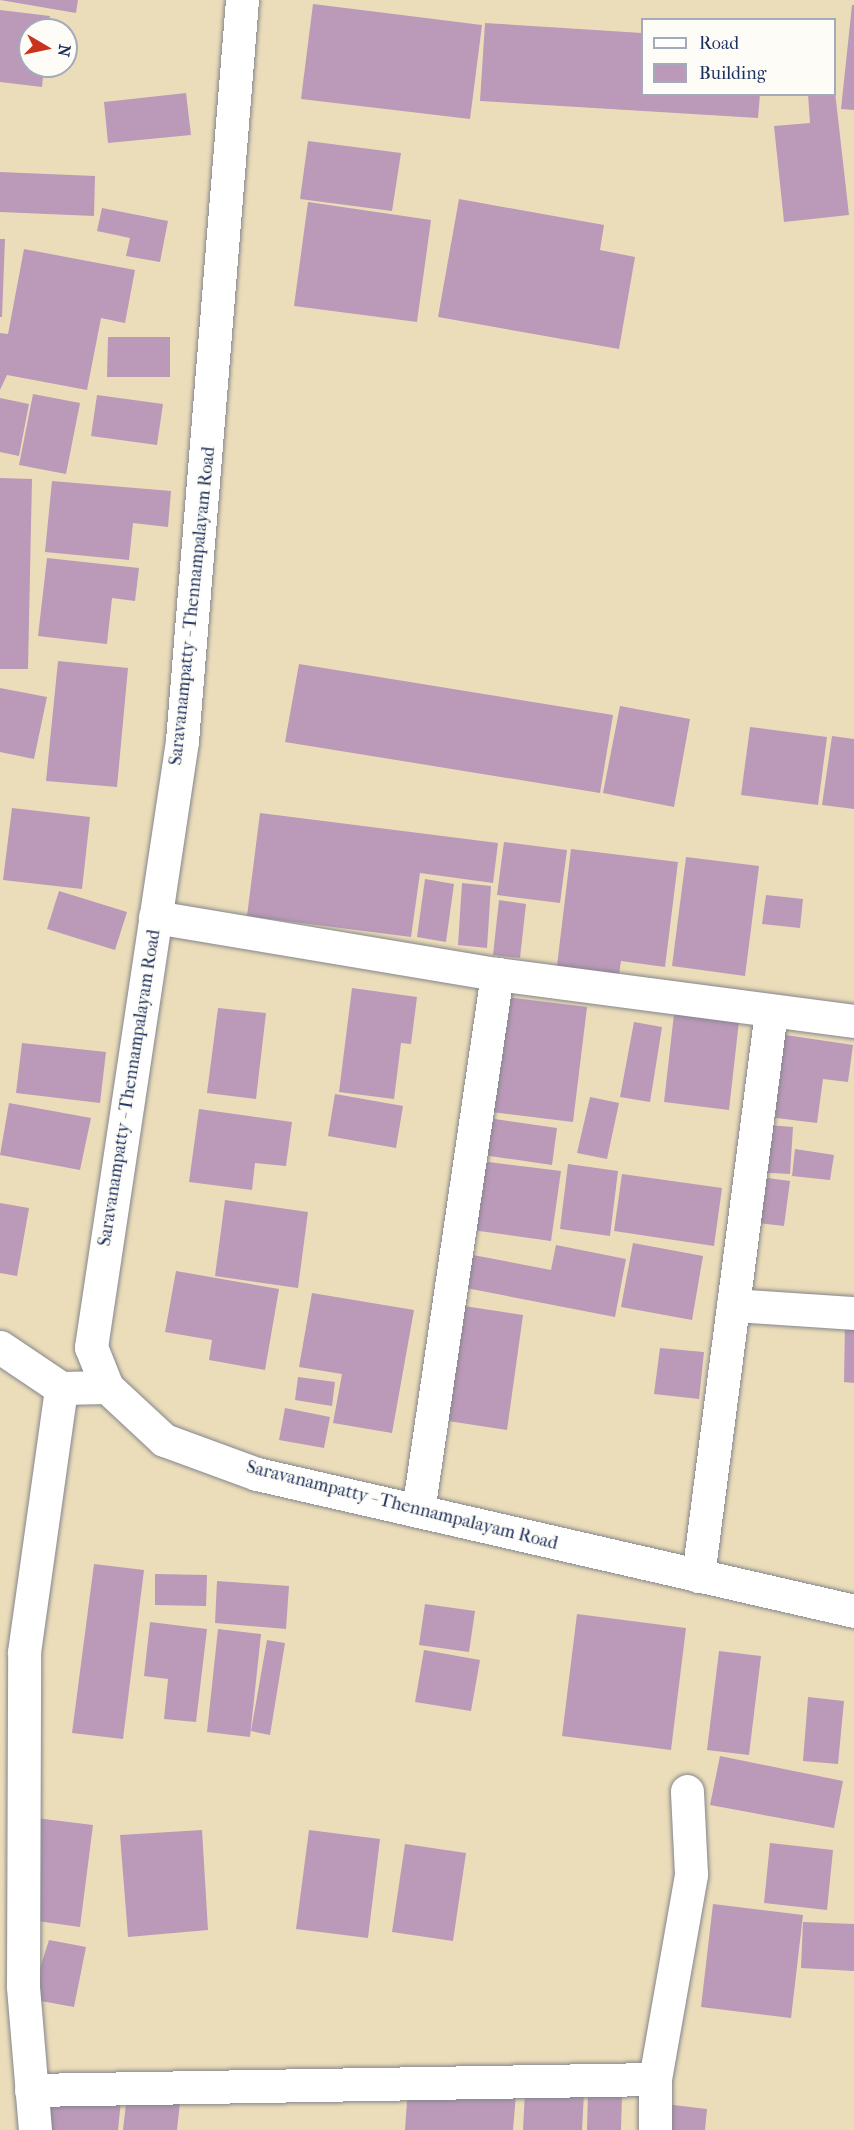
<!DOCTYPE html>
<html>
<head>
<meta charset="utf-8">
<style>
	body { margin:0 }
	#map { position:relative; width:854px; height:2130px; overflow:hidden; background:#ecddba; font-family:"IM FELL French Canon",serif }
	div>[style] { position:absolute }
	.building>* { inset:0; background:#bb99b9 }
	.roads { filter:drop-shadow(0 0 2px #84868c) drop-shadow(0 0 2px #84868c) }
	.minor>* { height:33px; margin:-16.5px; padding:0 16.5px; transform-origin:16.5px; border-radius:16.5px; background:#fff }
	.major>* { height:33px; margin:-16.5px; padding:0 16.5px; transform-origin:16.5px; border-radius:16.5px; background:#fff }
	span { translate:-50% -50%; white-space:nowrap; text-align:center; line-height:1.15; -webkit-text-stroke:4.5px #fdfcf7; paint-order:stroke }
	.street-label { font-size:18px; color:#1b2f5e }
	.legend { position:absolute; left:641px; top:18px; width:195px; height:78px; box-sizing:border-box; background:#fdfcf7; border:2px solid #a3aaba; margin:0; padding:8px 10px; list-style:none; font-size:18px; color:#1b2f5e }
	.legend li { display:flex; align-items:center; gap:12px; height:30px }
	.legend b { width:30px; border:2px solid #a3aaba }
	.north { position:absolute; left:18px; top:18px; width:60px; height:60px; box-sizing:border-box; background:#fdfcf7; border:2px solid #a3aaba; border-radius:50%; rotate:99deg; font-size:16px; font-weight:700; line-height:24px; text-align:center; color:#1b2f5e }
	.north::after { content:''; display:block; margin:auto; width:21px; height:27px; background:#c8321e; clip-path:polygon(50% 0,100% 100%,50% 72%,0 100%) }
</style>
</head>
<body>
<div id="map">
	<div class="building">
		<div style="clip-path:polygon(0 0,78px 0,76px 13px)"></div>
		<div style="clip-path:polygon(313px 4px,482px 25px,470px 119px,301px 99px)"></div>
		<div style="clip-path:polygon(852px 5px,854px 5px,854px 110px,841px 109px)"></div>
		<div style="clip-path:polygon(0 10px,50px 16px,48px 30px,30px 30px,30px 66px,44px 66px,42px 87px,0 82px)"></div>
		<div style="clip-path:polygon(485px 23px,642px 33px,642px 94px,760px 94px,758px 118px,480px 101px)"></div>
		<div style="clip-path:polygon(834px 83px,849px 215px,784px 222px,774px 126px,810px 123px,808px 94px,834px 94px)"></div>
		<div style="clip-path:polygon(186px 93px,191px 135px,108px 143px,104px 102px)"></div>
		<div style="clip-path:polygon(308px 141px,401px 153px,392px 211px,300px 199px)"></div>
		<div style="clip-path:polygon(0 172px,95px 176px,94px 216px,0 212px)"></div>
		<div style="clip-path:polygon(459px 199px,604px 225px,600px 250px,635px 257px,619px 349px,438px 317px)"></div>
		<div style="clip-path:polygon(308px 202px,431px 220px,417px 322px,294px 306px)"></div>
		<div style="clip-path:polygon(102px 208px,168px 221px,160px 262px,126px 256px,130px 238px,97px 231px)"></div>
		<div style="clip-path:polygon(0 239px,5px 239px,2px 317px,0 317px)"></div>
		<div style="clip-path:polygon(24px 249px,135px 270px,125px 323px,101px 318px,87px 390px,7px 375px,0 390px,0 333px,8px 334px)"></div>
		<div style="clip-path:polygon(108px 337px,170px 337px,170px 377px,107px 377px)"></div>
		<div style="clip-path:polygon(33px 394px,80px 403px,66px 474px,19px 465px)"></div>
		<div style="clip-path:polygon(97px 395px,163px 404px,157px 445px,91px 436px)"></div>
		<div style="clip-path:polygon(0 398px,29px 404px,19px 456px,0 452px)"></div>
		<div style="clip-path:polygon(0 478px,32px 479px,28px 669px,0 669px)"></div>
		<div style="clip-path:polygon(52px 481px,171px 491px,168px 527px,133px 523px,129px 560px,45px 552px)"></div>
		<div style="clip-path:polygon(47px 558px,139px 568px,135px 601px,112px 598px,107px 644px,38px 636px)"></div>
		<div style="clip-path:polygon(58px 661px,128px 668px,117px 787px,46px 781px)"></div>
		<div style="clip-path:polygon(299px 664px,613px 715px,600px 793px,285px 742px)"></div>
		<div style="clip-path:polygon(0 688px,47px 697px,34px 759px,0 752px)"></div>
		<div style="clip-path:polygon(620px 706px,690px 719px,674px 807px,603px 793px)"></div>
		<div style="clip-path:polygon(750px 727px,827px 737px,818px 805px,741px 795px)"></div>
		<div style="clip-path:polygon(832px 736px,854px 739px,854px 809px,822px 805px)"></div>
		<div style="clip-path:polygon(12px 808px,90px 817px,82px 889px,3px 880px)"></div>
		<div style="clip-path:polygon(260px 813px,498px 843px,493px 883px,420px 873px,411px 937px,247px 916px)"></div>
		<div style="clip-path:polygon(504px 842px,567px 850px,560px 903px,497px 895px)"></div>
		<div style="clip-path:polygon(571px 849px,678px 862px,665px 967px,621px 961px,618px 981px,556px 974px)"></div>
		<div style="clip-path:polygon(686px 857px,759px 866px,745px 976px,672px 966px)"></div>
		<div style="clip-path:polygon(425px 879px,454px 884px,446px 942px,417px 937px)"></div>
		<div style="clip-path:polygon(462px 883px,491px 886px,487px 948px,458px 945px)"></div>
		<div style="clip-path:polygon(59px 891px,127px 912px,115px 950px,47px 929px)"></div>
		<div style="clip-path:polygon(766px 895px,803px 899px,800px 928px,762px 924px)"></div>
		<div style="clip-path:polygon(499px 900px,526px 904px,520px 958px,493px 955px)"></div>
		<div style="clip-path:polygon(352px 988px,417px 997px,411px 1044px,401px 1043px,394px 1099px,339px 1092px)"></div>
		<div style="clip-path:polygon(507px 997px,587px 1007px,573px 1122px,491px 1112px)"></div>
		<div style="clip-path:polygon(675px 1005px,740px 1012px,729px 1110px,664px 1102px)"></div>
		<div style="clip-path:polygon(218px 1008px,266px 1013px,256px 1099px,207px 1093px)"></div>
		<div style="clip-path:polygon(634px 1022px,662px 1027px,650px 1102px,620px 1097px)"></div>
		<div style="clip-path:polygon(772px 1033px,853px 1045px,848px 1082px,823px 1079px,817px 1123px,760px 1116px)"></div>
		<div style="clip-path:polygon(22px 1043px,106px 1052px,100px 1103px,16px 1093px)"></div>
		<div style="clip-path:polygon(335px 1094px,403px 1106px,396px 1148px,328px 1136px)"></div>
		<div style="clip-path:polygon(590px 1097px,619px 1103px,607px 1159px,577px 1153px)"></div>
		<div style="clip-path:polygon(9px 1103px,91px 1118px,80px 1170px,0 1155px)"></div>
		<div style="clip-path:polygon(199px 1109px,292px 1122px,286px 1166px,255px 1163px,252px 1190px,189px 1182px)"></div>
		<div style="clip-path:polygon(488px 1118px,557px 1128px,552px 1165px,483px 1155px)"></div>
		<div style="clip-path:polygon(757px 1124px,793px 1127px,790px 1174px,755px 1172px)"></div>
		<div style="clip-path:polygon(795px 1149px,834px 1155px,830px 1180px,792px 1176px)"></div>
		<div style="clip-path:polygon(481px 1161px,561px 1171px,551px 1241px,472px 1230px)"></div>
		<div style="clip-path:polygon(568px 1164px,618px 1171px,610px 1236px,560px 1229px)"></div>
		<div style="clip-path:polygon(622px 1174px,722px 1188px,714px 1246px,614px 1231px)"></div>
		<div style="clip-path:polygon(753px 1176px,790px 1181px,784px 1226px,747px 1222px)"></div>
		<div style="clip-path:polygon(225px 1200px,308px 1212px,298px 1288px,215px 1276px)"></div>
		<div style="clip-path:polygon(0 1203px,29px 1208px,17px 1276px,0 1273px)"></div>
		<div style="clip-path:polygon(633px 1243px,703px 1256px,692px 1320px,621px 1307px)"></div>
		<div style="clip-path:polygon(556px 1245px,626px 1259px,615px 1317px,466px 1288px,473px 1255px,551px 1270px)"></div>
		<div style="clip-path:polygon(176px 1271px,279px 1289px,265px 1370px,209px 1360px,212px 1340px,165px 1332px)"></div>
		<div style="clip-path:polygon(312px 1293px,414px 1310px,392px 1433px,333px 1423px,342px 1374px,299px 1367px)"></div>
		<div style="clip-path:polygon(464px 1306px,523px 1315px,507px 1430px,448px 1421px)"></div>
		<div style="clip-path:polygon(845px 1323px,854px 1324px,854px 1383px,844px 1382px)"></div>
		<div style="clip-path:polygon(660px 1348px,704px 1352px,699px 1399px,654px 1394px)"></div>
		<div style="clip-path:polygon(298px 1377px,335px 1382px,332px 1406px,295px 1400px)"></div>
		<div style="clip-path:polygon(285px 1408px,330px 1417px,324px 1448px,279px 1440px)"></div>
		<div style="clip-path:polygon(94px 1564px,144px 1570px,123px 1739px,72px 1733px)"></div>
		<div style="clip-path:polygon(155px 1574px,207px 1575px,206px 1606px,155px 1605px)"></div>
		<div style="clip-path:polygon(217px 1581px,289px 1586px,286px 1629px,215px 1623px)"></div>
		<div style="clip-path:polygon(425px 1604px,475px 1611px,469px 1652px,419px 1645px)"></div>
		<div style="clip-path:polygon(577px 1614px,686px 1628px,671px 1750px,562px 1736px)"></div>
		<div style="clip-path:polygon(150px 1622px,207px 1629px,196px 1722px,164px 1719px,168px 1679px,144px 1676px)"></div>
		<div style="clip-path:polygon(218px 1629px,261px 1634px,250px 1737px,207px 1732px)"></div>
		<div style="clip-path:polygon(267px 1640px,285px 1643px,270px 1735px,251px 1731px)"></div>
		<div style="clip-path:polygon(424px 1650px,480px 1660px,471px 1711px,415px 1702px)"></div>
		<div style="clip-path:polygon(719px 1651px,761px 1656px,749px 1755px,707px 1750px)"></div>
		<div style="clip-path:polygon(808px 1697px,844px 1701px,838px 1764px,803px 1761px)"></div>
		<div style="clip-path:polygon(720px 1756px,843px 1781px,834px 1828px,710px 1805px)"></div>
		<div style="clip-path:polygon(36px 1818px,93px 1825px,80px 1927px,23px 1919px)"></div>
		<div style="clip-path:polygon(202px 1830px,208px 1930px,128px 1937px,120px 1835px)"></div>
		<div style="clip-path:polygon(309px 1830px,380px 1839px,368px 1938px,296px 1929px)"></div>
		<div style="clip-path:polygon(770px 1843px,833px 1850px,827px 1910px,764px 1903px)"></div>
		<div style="clip-path:polygon(405px 1844px,466px 1853px,453px 1941px,392px 1932px)"></div>
		<div style="clip-path:polygon(713px 1904px,803px 1915px,791px 2018px,701px 2007px)"></div>
		<div style="clip-path:polygon(803px 1922px,854px 1924px,854px 1971px,801px 1968px)"></div>
		<div style="clip-path:polygon(49px 1940px,86px 1947px,74px 2007px,30px 1999px)"></div>
		<div style="clip-path:polygon(408px 2087px,516px 2094px,513px 2130px,405px 2130px)"></div>
		<div style="clip-path:polygon(525px 2091px,584px 2093px,582px 2130px,523px 2130px)"></div>
		<div style="clip-path:polygon(51px 2094px,121px 2100px,118px 2130px,48px 2130px)"></div>
		<div style="clip-path:polygon(588px 2094px,622px 2095px,621px 2130px,587px 2130px)"></div>
		<div style="clip-path:polygon(127px 2095px,180px 2102px,177px 2130px,123px 2130px)"></div>
		<div style="clip-path:polygon(665px 2104px,707px 2109px,705px 2130px,662px 2130px)"></div>
	</div>
	<div class="roads">
		<div class="minor">
			<div style="left:155px;top:917px;width:347px;rotate:9.5deg"></div>
			<div style="left:497px;top:974px;width:360px;rotate:7.5deg"></div>
			<div style="left:733px;top:1305px;width:121px;rotate:3.8deg"></div>
			<div style="left:0;top:1347px;width:73px;rotate:33.9deg"></div>
			<div style="left:61px;top:1388px;width:46px;rotate:-1.2deg"></div>
			<div style="left:418px;top:1511px;width:543px;rotate:-81.63deg"></div>
			<div style="left:698px;top:1576px;width:569px;rotate:-82.63deg"></div>
			<div style="left:31px;top:2090px;width:624px;rotate:-1.01deg"></div>
			<div style="left:35px;top:2130px;width:144px;rotate:-94.8deg"></div>
			<div style="left:23px;top:1986px;width:334px;rotate:-89.8deg"></div>
			<div style="left:24px;top:1652px;width:267px;rotate:-82deg"></div>
			<div style="left:655px;top:2130px;width:51px;rotate:-90deg"></div>
			<div style="left:655px;top:2079px;width:208px;rotate:-80deg"></div>
			<div style="left:691px;top:1874px;width:83px;rotate:-92.8deg"></div>
		</div>
		<div class="major">
			<div style="left:242px;top:0;width:743px;rotate:94.63deg"></div>
			<div style="left:182px;top:741px;width:613px;rotate:98.54deg"></div>
			<div style="left:91px;top:1347px;width:43px;rotate:68.2deg"></div>
			<div style="left:107px;top:1387px;width:78px;rotate:42.9deg"></div>
			<div style="left:164px;top:1440px;width:99px;rotate:20.1deg"></div>
			<div style="left:257px;top:1474px;width:613px;rotate:12.92deg"></div>
		</div>
	</div>
	<div class="street-label">
		<span style="left:193px;top:606px;rotate:-84deg">Saravanampatty - Thennampalayam Road</span>
		<span style="left:130px;top:1088px;rotate:-81deg">Saravanampatty - Thennampalayam Road</span>
		<span style="left:402px;top:1506px;rotate:14deg">Saravanampatty - Thennampalayam Road</span>
	</div>
	<ul class="legend">
	<li><b style="height:8px;background:#fff"></b>Road</li>
	<li><b style="height:16px;background:#bb99b9"></b>Building</li>
	</ul>
	<div class="north">N</div>
</div>
</body>
</html>
